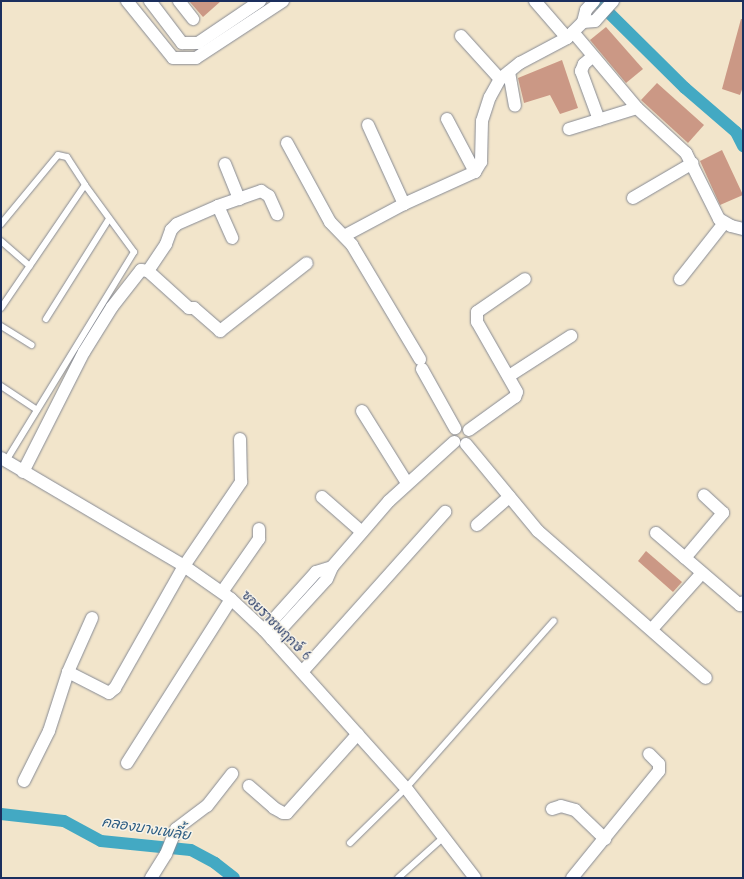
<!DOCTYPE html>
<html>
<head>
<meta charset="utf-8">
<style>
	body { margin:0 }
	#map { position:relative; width:744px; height:879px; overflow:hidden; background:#f2e5cb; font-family:"Comic Neue","Playpen Sans Thai",sans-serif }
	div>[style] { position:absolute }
	.canal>* { height:12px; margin:-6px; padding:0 6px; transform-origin:6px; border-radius:6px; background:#43a9c3 }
	.building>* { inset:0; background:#cb9885 }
	.roads { filter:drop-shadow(0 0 1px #868a94) drop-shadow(0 0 1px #868a94) }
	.service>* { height:6px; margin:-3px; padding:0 3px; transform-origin:3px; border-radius:3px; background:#fff }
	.minor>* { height:12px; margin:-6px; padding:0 6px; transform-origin:6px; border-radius:6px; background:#fff }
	span { translate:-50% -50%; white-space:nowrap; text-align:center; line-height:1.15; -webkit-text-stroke:3px #f7f3e8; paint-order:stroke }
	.street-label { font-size:13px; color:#1b2f5e }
	.water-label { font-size:14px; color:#295a81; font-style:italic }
	.frame { position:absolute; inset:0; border:2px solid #1b2f5e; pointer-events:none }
</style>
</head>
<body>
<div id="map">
	<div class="canal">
		<div style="left:597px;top:1px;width:124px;rotate:44.7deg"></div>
		<div style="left:685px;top:88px;width:67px;rotate:40.8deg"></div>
		<div style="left:736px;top:132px;width:16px;rotate:63deg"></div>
		<div style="left:1px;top:814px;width:63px;rotate:6.3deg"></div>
		<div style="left:64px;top:821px;width:42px;rotate:28.4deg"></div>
		<div style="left:101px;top:841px;width:90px;rotate:5.7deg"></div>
		<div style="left:191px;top:850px;width:27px;rotate:28deg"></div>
		<div style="left:215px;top:863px;width:24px;rotate:38deg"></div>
	</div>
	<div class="building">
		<div style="clip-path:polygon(189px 1px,221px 1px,203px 17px)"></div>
		<div style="clip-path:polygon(741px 19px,743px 19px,743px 87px,740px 95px,722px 89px)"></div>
		<div style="clip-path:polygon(606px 27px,643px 69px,626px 83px,590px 40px)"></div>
		<div style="clip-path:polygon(562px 60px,578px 108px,560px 114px,550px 95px,524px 103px,518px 78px)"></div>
		<div style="clip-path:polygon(657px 83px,704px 125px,688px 143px,641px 100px)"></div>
		<div style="clip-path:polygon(722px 150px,743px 195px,720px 205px,700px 161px)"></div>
		<div style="clip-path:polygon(646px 551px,682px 582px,673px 592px,638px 561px)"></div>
	</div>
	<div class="roads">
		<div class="service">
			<div style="left:1px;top:224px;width:89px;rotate:-50.4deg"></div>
			<div style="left:58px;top:155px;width:9px;rotate:13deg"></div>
			<div style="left:67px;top:157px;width:33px;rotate:57deg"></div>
			<div style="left:1px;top:241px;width:38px;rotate:41deg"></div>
			<div style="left:1px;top:308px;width:149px;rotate:-55.7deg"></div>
			<div style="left:85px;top:185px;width:83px;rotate:53.8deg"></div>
			<div style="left:134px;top:252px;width:245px;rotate:121.5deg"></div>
			<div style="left:46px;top:319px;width:118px;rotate:-57.8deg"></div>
			<div style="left:1px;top:326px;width:36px;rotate:32deg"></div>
			<div style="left:1px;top:386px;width:43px;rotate:33.7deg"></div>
			<div style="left:350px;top:843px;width:78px;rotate:-44.5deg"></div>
			<div style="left:406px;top:788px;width:223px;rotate:-48.5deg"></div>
			<div style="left:398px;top:878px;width:63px;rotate:-41.8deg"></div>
		</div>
		<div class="minor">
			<div style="left:127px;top:1px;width:73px;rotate:51.1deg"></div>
			<div style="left:173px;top:58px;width:23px"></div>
			<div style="left:196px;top:58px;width:104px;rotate:-33.2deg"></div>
			<div style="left:150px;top:1px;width:53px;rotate:52.7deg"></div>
			<div style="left:182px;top:43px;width:16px"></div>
			<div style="left:198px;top:43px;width:75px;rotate:-34.1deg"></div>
			<div style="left:179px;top:1px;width:23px;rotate:52deg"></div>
			<div style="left:535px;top:1px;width:49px;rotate:49.1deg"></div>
			<div style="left:583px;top:22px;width:12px;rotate:-5deg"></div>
			<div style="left:595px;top:21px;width:27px;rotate:-48deg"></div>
			<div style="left:573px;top:32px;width:99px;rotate:49.9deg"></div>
			<div style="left:637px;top:108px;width:67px;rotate:42.6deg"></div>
			<div style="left:686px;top:153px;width:74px;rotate:63.4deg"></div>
			<div style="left:719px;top:219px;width:14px;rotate:30deg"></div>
			<div style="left:731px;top:226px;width:12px;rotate:14deg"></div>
			<div style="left:461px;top:36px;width:58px;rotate:47.8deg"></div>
			<div style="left:592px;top:57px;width:11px;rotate:139deg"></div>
			<div style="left:584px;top:64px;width:8px;rotate:113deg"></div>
			<div style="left:581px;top:71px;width:52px;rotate:69.8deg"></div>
			<div style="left:509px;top:72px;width:34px;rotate:80deg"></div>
			<div style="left:447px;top:119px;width:60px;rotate:62.2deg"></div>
			<div style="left:368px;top:125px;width:87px;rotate:65.5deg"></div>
			<div style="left:569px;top:129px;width:71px;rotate:-17.2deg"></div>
			<div style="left:287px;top:143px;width:90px;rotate:61.4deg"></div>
			<div style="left:330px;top:222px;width:32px;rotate:46deg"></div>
			<div style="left:352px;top:245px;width:133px;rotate:59.2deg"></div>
			<div style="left:225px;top:164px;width:38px;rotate:68deg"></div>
			<div style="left:633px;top:198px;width:69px;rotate:-30.3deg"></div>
			<div style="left:218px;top:206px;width:35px;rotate:66deg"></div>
			<div style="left:344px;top:236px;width:68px;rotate:-28.1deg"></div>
			<div style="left:404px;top:204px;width:78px;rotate:-24.3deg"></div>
			<div style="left:475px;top:172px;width:12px;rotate:-59deg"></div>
			<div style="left:481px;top:162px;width:41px;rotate:-88.6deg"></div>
			<div style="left:482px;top:121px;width:25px;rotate:-72deg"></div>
			<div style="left:490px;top:97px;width:21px;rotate:-61deg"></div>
			<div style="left:500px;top:79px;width:26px;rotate:-39deg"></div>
			<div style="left:520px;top:63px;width:53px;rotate:-28deg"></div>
			<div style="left:567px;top:38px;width:23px;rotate:-45deg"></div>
			<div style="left:583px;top:22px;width:12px;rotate:-76deg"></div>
			<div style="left:586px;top:10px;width:12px;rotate:-48deg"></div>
			<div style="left:148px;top:271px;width:32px;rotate:-56deg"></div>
			<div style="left:166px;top:244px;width:15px;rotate:-70deg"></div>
			<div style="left:171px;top:230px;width:8px;rotate:-45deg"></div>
			<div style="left:177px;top:224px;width:45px;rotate:-23.7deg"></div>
			<div style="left:218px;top:206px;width:46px;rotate:-19.2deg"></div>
			<div style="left:261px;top:191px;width:9px;rotate:32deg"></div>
			<div style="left:269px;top:196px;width:20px;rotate:66deg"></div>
			<div style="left:680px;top:279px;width:71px;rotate:-51.8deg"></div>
			<div style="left:422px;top:369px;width:68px;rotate:60.8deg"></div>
			<div style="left:509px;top:376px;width:74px;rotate:-32.8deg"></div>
			<div style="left:362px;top:411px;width:85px;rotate:58deg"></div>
			<div style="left:469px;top:430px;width:57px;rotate:-35.7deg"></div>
			<div style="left:515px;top:397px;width:5px;rotate:-68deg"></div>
			<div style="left:517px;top:392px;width:81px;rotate:-119.7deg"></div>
			<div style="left:477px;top:322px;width:10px;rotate:-90deg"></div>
			<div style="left:477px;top:312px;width:58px;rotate:-34.5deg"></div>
			<div style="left:466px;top:444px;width:113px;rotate:50.4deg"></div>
			<div style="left:538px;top:531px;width:223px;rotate:41.2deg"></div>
			<div style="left:1px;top:458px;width:212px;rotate:30.5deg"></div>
			<div style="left:184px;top:566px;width:57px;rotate:35.1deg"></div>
			<div style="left:231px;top:599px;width:45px;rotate:43.2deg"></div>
			<div style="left:264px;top:630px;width:212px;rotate:48.1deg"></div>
			<div style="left:406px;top:788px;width:113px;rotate:52.5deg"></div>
			<div style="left:23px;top:472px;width:135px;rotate:-63.1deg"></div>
			<div style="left:84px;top:352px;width:53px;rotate:-58.1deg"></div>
			<div style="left:112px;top:307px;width:47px;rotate:-51.9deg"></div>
			<div style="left:141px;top:270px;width:7px;rotate:8deg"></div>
			<div style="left:148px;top:271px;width:55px;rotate:42.1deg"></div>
			<div style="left:189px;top:308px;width:5px"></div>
			<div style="left:194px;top:308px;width:35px;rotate:41deg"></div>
			<div style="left:220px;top:331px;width:110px;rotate:-38deg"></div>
			<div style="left:322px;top:497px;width:53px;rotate:41.2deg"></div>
			<div style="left:477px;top:525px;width:43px;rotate:-41.2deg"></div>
			<div style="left:656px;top:533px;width:111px;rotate:40.6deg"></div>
			<div style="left:740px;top:605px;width:4px;rotate:-45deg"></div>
			<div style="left:685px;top:558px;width:59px;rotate:-49.8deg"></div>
			<div style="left:723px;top:513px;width:26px;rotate:-137deg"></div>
			<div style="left:222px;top:592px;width:65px;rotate:-55.1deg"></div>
			<div style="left:259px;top:539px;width:10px;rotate:-90deg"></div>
			<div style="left:92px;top:618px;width:59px;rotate:114deg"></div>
			<div style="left:68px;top:672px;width:46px;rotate:27.1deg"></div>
			<div style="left:109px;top:693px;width:8px;rotate:-40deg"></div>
			<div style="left:115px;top:688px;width:140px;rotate:-60.5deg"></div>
			<div style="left:184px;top:566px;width:102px;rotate:-55.8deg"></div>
			<div style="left:241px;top:482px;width:43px;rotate:-91.3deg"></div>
			<div style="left:652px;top:629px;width:75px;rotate:-48.2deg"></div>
			<div style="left:264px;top:630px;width:78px;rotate:-48.1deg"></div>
			<div style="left:316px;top:572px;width:17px;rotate:-17deg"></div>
			<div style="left:272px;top:639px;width:81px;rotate:-47.5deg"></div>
			<div style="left:327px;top:579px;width:13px;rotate:-67deg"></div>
			<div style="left:332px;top:567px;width:87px;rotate:-49.2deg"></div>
			<div style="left:389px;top:501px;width:88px;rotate:-42.2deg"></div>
			<div style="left:302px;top:672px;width:215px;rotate:-48.2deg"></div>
			<div style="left:127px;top:763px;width:194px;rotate:-57.6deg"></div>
			<div style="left:24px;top:781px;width:56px;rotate:-63.4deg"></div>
			<div style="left:49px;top:731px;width:62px;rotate:-72.1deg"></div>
			<div style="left:249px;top:786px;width:33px;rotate:41deg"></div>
			<div style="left:274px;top:808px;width:10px;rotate:29deg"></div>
			<div style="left:283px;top:813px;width:4px"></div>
			<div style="left:287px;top:813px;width:106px;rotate:-48.1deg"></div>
			<div style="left:552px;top:809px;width:9px;rotate:-18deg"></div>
			<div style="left:561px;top:806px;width:15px;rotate:16deg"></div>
			<div style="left:575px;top:810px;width:42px;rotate:44deg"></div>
			<div style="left:151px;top:878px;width:28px;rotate:-58deg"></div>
			<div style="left:166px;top:854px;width:27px;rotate:-68deg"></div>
			<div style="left:176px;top:829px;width:39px;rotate:-37deg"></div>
			<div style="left:207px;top:806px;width:41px;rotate:-52deg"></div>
			<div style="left:572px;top:878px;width:138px;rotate:-50.9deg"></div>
			<div style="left:659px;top:771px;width:7px;rotate:-90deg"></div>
			<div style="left:659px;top:764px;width:14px;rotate:-135deg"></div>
		</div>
	</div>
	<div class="street-label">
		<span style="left:276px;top:626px;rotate:45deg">ซอยราชพฤกษ์ 6</span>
	</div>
	<div class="water-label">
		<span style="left:146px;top:829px;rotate:9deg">คลองบางเพลี้ย</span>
	</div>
	<div class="frame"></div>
</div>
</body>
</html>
